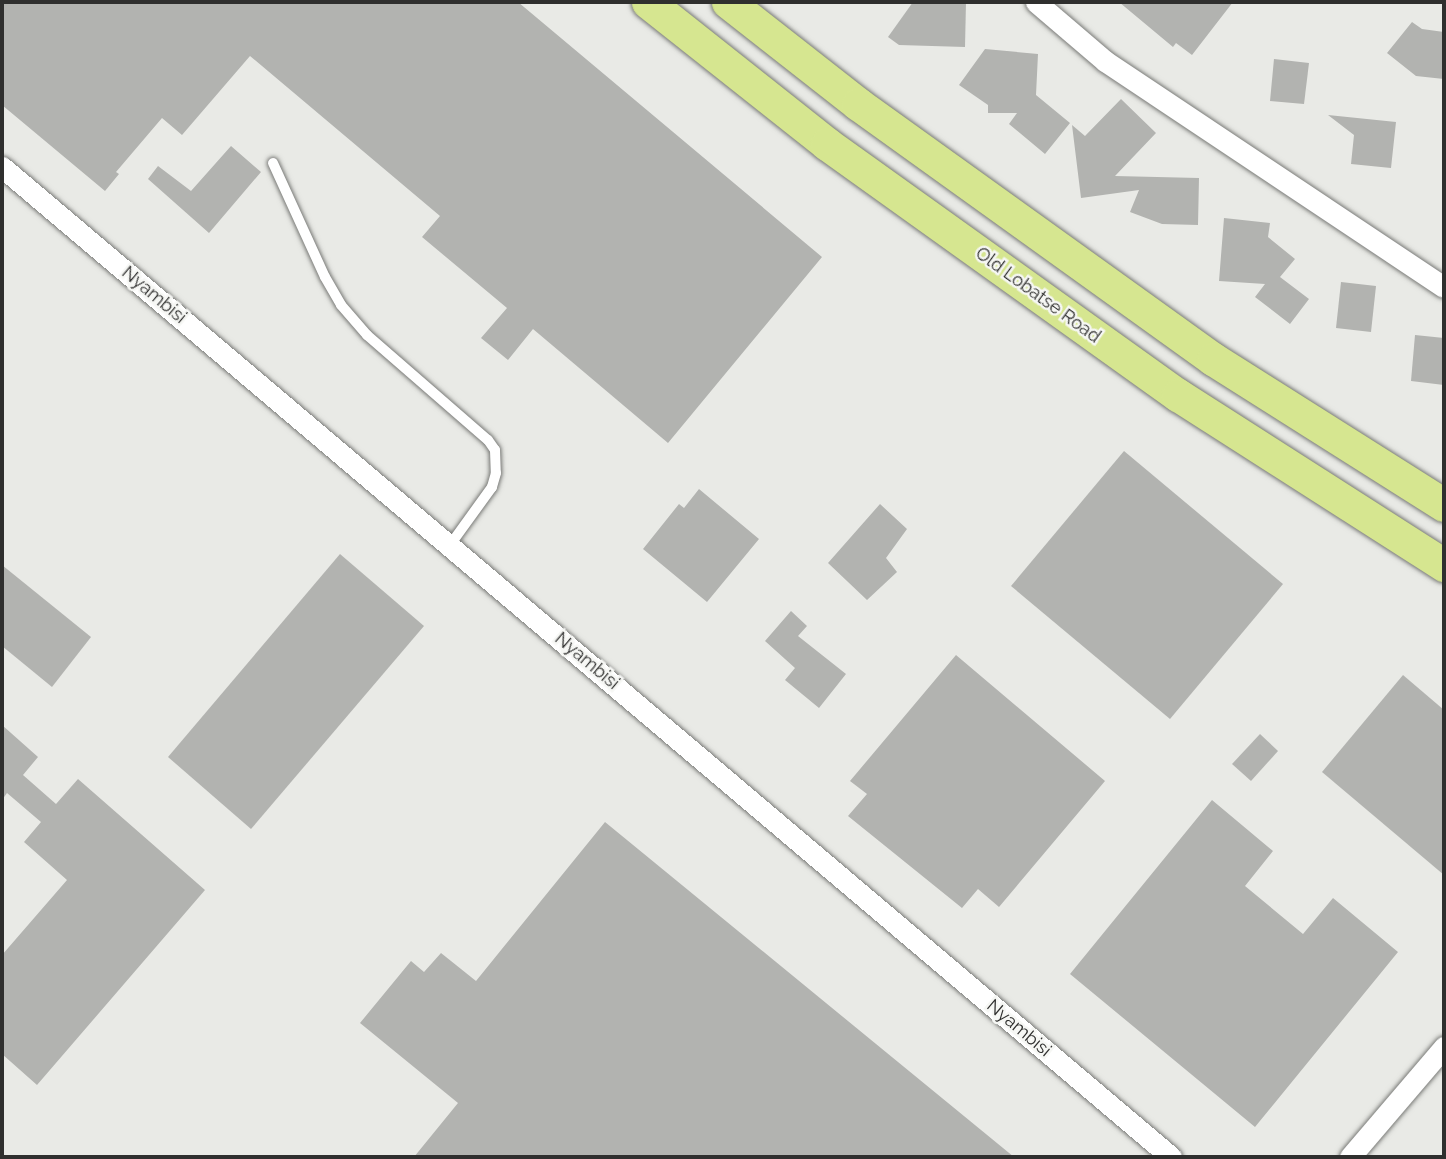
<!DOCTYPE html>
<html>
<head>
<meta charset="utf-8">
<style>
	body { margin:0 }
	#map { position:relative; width:1446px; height:1159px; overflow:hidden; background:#e9eae6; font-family:Raleway,sans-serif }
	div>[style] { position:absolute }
	.building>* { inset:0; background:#b2b3b0 }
	.roads { filter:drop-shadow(0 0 2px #797a77) drop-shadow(0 0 2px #797a77) }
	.service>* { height:10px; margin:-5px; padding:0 5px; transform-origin:5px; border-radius:5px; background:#fff }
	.minor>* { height:21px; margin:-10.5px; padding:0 10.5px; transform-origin:10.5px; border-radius:10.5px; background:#fff }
	.primary>* { height:33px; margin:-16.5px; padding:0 16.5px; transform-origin:16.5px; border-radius:16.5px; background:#d6e690 }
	span { translate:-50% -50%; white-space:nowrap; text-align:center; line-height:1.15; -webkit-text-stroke:5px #f6f7f4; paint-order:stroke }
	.street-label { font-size:18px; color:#2f2f2e }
	.frame { position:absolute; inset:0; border:4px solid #2f2f2e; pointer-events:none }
</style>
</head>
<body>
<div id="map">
	<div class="building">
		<div style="clip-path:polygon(2px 2px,518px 2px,822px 257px,668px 443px,533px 329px,508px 360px,481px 338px,507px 308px,422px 237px,440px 216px,250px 56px,182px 135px,162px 118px,116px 172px,119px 174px,105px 191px,2px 105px)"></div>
		<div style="clip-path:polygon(913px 2px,966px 2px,965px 47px,899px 45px,888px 37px)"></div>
		<div style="clip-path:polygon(1119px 2px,1233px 2px,1192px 55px,1176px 43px,1173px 47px)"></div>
		<div style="clip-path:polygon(1412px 22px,1422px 29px,1444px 32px,1444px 79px,1416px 76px,1387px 53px)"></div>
		<div style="clip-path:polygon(985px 49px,1038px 54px,1036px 95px,1070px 123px,1045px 154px,1009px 124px,1017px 113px,988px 113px,988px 105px,959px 85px)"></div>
		<div style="clip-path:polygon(1274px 59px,1309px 63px,1304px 104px,1270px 101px)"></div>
		<div style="clip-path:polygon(1121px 99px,1156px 133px,1115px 176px,1199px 178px,1198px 225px,1162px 224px,1130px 212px,1139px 190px,1081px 198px,1072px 125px,1085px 136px)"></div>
		<div style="clip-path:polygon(1328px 115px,1396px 122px,1391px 168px,1351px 164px,1354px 135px)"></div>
		<div style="clip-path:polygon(231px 146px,261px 172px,209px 233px,148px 179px,158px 166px,191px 191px)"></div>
		<div style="clip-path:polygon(1224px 218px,1270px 223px,1268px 237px,1295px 259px,1280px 277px,1309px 299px,1290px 324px,1255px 297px,1265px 284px,1219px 281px)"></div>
		<div style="clip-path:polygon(1341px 282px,1376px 286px,1371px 332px,1336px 328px)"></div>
		<div style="clip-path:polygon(1415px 335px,1444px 338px,1444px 385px,1411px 381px)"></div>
		<div style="clip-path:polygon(1124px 451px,1283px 584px,1170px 719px,1011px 586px)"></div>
		<div style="clip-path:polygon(699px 489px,759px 539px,707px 602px,643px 549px,679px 504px,684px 508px)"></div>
		<div style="clip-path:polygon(880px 504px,907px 529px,886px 558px,897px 572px,867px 600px,828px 563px)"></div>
		<div style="clip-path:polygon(340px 554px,424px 626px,251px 829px,168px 757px)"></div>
		<div style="clip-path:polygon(2px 565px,91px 637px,52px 687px,2px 646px)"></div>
		<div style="clip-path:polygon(791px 611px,807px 626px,798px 636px,846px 674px,819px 708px,785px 680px,795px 668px,765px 641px)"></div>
		<div style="clip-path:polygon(956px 655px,1105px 781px,999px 907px,978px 889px,962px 908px,848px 816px,867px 794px,850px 781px)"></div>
		<div style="clip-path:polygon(1403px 675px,1444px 710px,1444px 875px,1322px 772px)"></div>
		<div style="clip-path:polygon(2px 725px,38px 757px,23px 775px,56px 804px,78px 779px,205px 890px,37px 1085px,2px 1054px,2px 955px,67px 880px,24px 842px,41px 822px,7px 793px,2px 800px)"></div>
		<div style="clip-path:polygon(1260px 734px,1278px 751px,1251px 781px,1232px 764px)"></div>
		<div style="clip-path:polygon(1212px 800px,1273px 851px,1245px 886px,1303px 934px,1333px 898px,1398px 952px,1255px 1127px,1070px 974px)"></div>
		<div style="clip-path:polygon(605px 822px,1014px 1157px,414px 1157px,458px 1103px,360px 1023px,411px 961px,424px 972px,441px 953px,476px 981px)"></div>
	</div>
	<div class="roads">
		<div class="service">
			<div style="left:273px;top:163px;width:125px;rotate:65.5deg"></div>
			<div style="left:325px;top:277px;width:32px;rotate:60deg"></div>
			<div style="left:341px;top:305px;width:40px;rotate:49deg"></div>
			<div style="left:367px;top:335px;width:160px;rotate:41deg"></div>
			<div style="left:488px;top:440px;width:12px;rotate:55deg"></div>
			<div style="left:495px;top:450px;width:23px;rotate:88deg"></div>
			<div style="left:496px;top:473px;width:15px;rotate:106deg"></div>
			<div style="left:492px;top:487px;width:72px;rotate:125.9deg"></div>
		</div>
		<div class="minor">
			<div style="left:1036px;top:2px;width:91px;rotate:40.5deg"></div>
			<div style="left:1105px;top:61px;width:407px;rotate:33.7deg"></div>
			<div style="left:2px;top:167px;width:1532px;rotate:40.26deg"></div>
			<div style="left:1350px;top:1157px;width:145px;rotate:-49.5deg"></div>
		</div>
		<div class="primary">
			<div style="left:648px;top:2px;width:228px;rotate:38.4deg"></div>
			<div style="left:827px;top:144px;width:432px;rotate:35.6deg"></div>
			<div style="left:1178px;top:395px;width:316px;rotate:32.6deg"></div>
			<div style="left:728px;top:2px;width:165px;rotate:38.1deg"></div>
			<div style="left:858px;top:104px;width:437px;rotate:35.7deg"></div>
			<div style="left:1213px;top:359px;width:273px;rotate:32.3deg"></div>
		</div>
	</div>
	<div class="street-label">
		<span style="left:154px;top:295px;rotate:40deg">Nyambisi</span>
		<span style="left:1038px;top:295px;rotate:36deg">Old Lobatse Road</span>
		<span style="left:587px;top:661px;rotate:40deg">Nyambisi</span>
		<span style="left:1019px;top:1028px;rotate:40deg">Nyambisi</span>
	</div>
	<div class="frame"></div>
</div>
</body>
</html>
